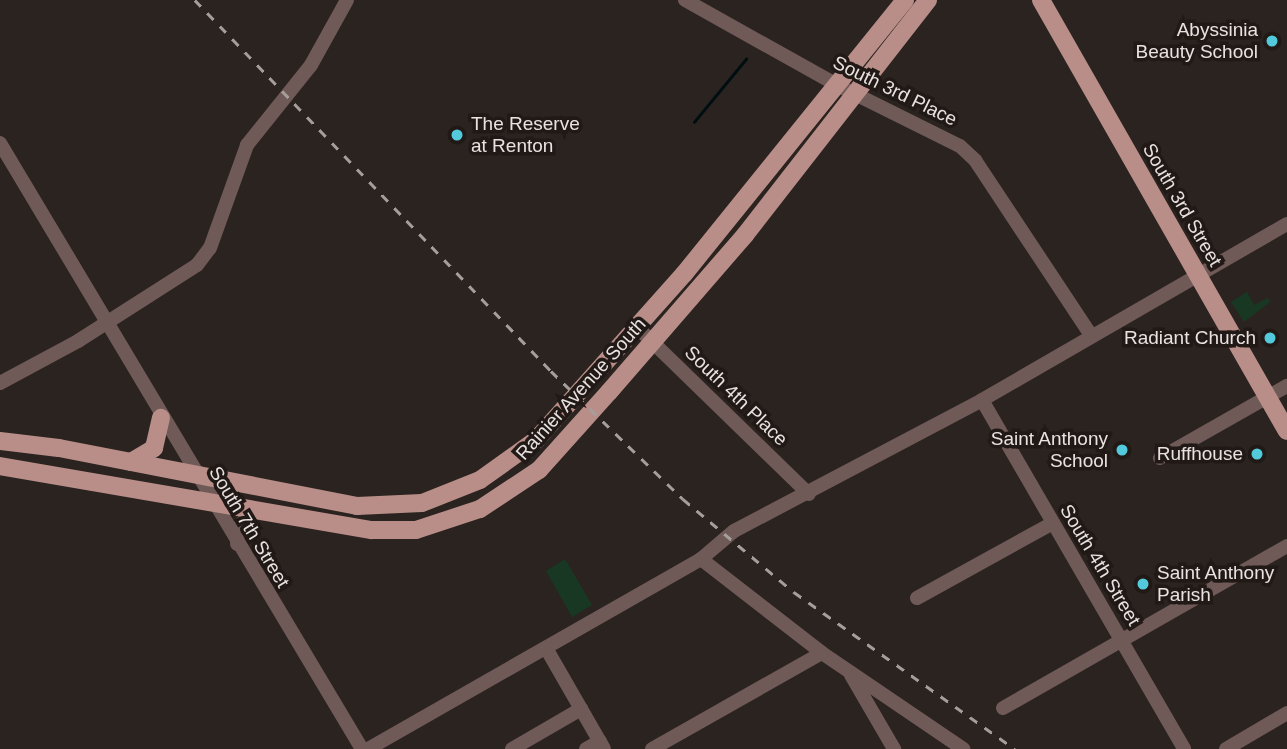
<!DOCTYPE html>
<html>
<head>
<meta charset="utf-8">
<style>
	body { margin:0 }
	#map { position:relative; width:1287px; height:749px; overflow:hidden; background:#2b231f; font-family:Helvetica,sans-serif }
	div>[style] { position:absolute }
	.green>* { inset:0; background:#193824 }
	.stream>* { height:2.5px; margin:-1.25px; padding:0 1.25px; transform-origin:1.25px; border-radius:1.25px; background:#000e11 }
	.minor>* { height:14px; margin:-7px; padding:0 7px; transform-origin:7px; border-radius:7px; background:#6f5a57 }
	.major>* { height:18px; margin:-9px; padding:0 9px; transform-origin:9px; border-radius:9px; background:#b98e89 }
	.rail>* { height:2.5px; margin-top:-1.25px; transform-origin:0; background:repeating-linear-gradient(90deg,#a59f9c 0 9px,transparent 0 18px) }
	.dots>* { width:19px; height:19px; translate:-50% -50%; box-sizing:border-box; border:4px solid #211916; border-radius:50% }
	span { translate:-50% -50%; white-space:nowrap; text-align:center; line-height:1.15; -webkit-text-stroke:7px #211916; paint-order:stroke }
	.poi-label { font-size:19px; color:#e8e2e0 }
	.right { translate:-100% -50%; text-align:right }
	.left { translate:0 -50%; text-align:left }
	.street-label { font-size:19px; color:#e8e2e0 }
</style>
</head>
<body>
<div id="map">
	<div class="green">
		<div style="clip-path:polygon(1247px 292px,1254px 305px,1268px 298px,1270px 302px,1244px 322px,1231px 302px)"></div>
		<div style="clip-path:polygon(565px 559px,592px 605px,572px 617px,546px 571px)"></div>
	</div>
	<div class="stream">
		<div style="left:694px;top:122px;width:82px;rotate:-50.5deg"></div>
	</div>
	<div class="minor">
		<div style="left:685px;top:0;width:174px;rotate:29.2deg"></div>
		<div style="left:837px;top:85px;width:137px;rotate:26.4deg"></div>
		<div style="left:960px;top:146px;width:21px;rotate:43deg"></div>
		<div style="left:975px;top:160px;width:210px;rotate:56.5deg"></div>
		<div style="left:0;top:143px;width:706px;rotate:59.15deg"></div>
		<div style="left:636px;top:326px;width:241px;rotate:44.2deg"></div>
		<div style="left:0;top:383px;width:89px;rotate:-28.3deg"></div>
		<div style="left:78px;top:341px;width:141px;rotate:-32.6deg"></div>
		<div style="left:197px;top:265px;width:21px;rotate:-53deg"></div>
		<div style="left:210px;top:248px;width:109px;rotate:-70.2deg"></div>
		<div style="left:247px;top:145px;width:102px;rotate:-51.3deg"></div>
		<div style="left:311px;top:65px;width:74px;rotate:-61deg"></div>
		<div style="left:982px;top:400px;width:403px;rotate:59.9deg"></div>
		<div style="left:1160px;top:458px;width:146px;rotate:-29.6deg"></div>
		<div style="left:237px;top:544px;width:16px;rotate:-86deg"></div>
		<div style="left:238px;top:528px;width:24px;rotate:-52deg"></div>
		<div style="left:701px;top:559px;width:153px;rotate:37.8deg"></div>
		<div style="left:822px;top:653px;width:171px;rotate:34.2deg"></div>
		<div style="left:917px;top:598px;width:155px;rotate:-28.9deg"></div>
		<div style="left:546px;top:648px;width:116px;rotate:60.1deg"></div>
		<div style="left:851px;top:675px;width:86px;rotate:59.8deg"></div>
		<div style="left:1003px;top:708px;width:327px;rotate:-29.7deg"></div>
		<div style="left:368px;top:749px;width:383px;rotate:-29.7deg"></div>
		<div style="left:701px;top:559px;width:43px;rotate:-40.3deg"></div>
		<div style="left:734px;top:531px;width:280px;rotate:-27.8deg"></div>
		<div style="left:982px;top:400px;width:352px;rotate:-30deg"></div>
		<div style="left:512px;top:749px;width:80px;rotate:-30.1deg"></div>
		<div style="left:586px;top:749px;width:16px;rotate:-30deg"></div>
		<div style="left:652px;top:749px;width:195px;rotate:-29.5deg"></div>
		<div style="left:1226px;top:749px;width:71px;rotate:-30.5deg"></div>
	</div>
	<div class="major">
		<div style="left:1041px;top:0;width:496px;rotate:60.3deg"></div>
		<div style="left:0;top:441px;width:59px;rotate:6.8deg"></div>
		<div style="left:59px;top:448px;width:304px;rotate:11deg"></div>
		<div style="left:357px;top:506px;width:65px;rotate:-2.6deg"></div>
		<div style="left:422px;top:503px;width:62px;rotate:-21.6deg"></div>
		<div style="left:480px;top:480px;width:69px;rotate:-35.5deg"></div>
		<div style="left:536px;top:440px;width:222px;rotate:-48.3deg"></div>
		<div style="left:684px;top:274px;width:352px;rotate:-51.1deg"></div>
		<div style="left:131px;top:462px;width:27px;rotate:-31deg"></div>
		<div style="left:154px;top:448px;width:31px;rotate:-77deg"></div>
		<div style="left:0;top:466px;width:377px;rotate:9.8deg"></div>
		<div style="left:372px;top:530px;width:44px"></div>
		<div style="left:416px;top:530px;width:67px;rotate:-18.2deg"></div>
		<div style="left:480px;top:509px;width:71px;rotate:-33.5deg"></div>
		<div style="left:539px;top:470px;width:105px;rotate:-48.1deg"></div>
		<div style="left:609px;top:392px;width:208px;rotate:-49.1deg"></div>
		<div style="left:745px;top:235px;width:298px;rotate:-52.1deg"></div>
	</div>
	<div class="rail">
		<div style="left:195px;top:0;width:514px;rotate:46.18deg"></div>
		<div style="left:551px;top:371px;width:184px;rotate:44.1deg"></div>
		<div style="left:683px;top:499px;width:145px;rotate:40deg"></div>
		<div style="left:794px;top:592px;width:271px;rotate:35.4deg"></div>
	</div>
	<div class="dots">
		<div style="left:1272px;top:41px;background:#53cadc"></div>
		<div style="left:457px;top:135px;background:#53cadc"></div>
		<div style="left:1270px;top:338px;background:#53cadc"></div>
		<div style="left:1122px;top:450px;background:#53cadc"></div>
		<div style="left:1257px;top:454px;background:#53cadc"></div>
		<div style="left:1143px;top:584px;background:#53cadc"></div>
	</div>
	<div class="poi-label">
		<span class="right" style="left:1258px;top:41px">Abyssinia<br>Beauty School</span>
		<span class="left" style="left:471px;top:135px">The Reserve<br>at Renton</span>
		<span class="right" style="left:1256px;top:338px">Radiant Church</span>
		<span class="right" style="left:1108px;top:450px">Saint Anthony<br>School</span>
		<span class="right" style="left:1243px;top:454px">Ruffhouse</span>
		<span class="left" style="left:1157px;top:584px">Saint Anthony<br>Parish</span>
	</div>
	<div class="street-label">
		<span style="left:895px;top:91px;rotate:26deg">South 3rd Place</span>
		<span style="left:1182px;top:205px;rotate:60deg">South 3rd Street</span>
		<span style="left:581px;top:389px;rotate:-48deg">Rainier Avenue South</span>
		<span style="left:736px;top:396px;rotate:44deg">South 4th Place</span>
		<span style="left:249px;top:527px;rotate:59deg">South 7th Street</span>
		<span style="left:1100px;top:565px;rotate:59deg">South 4th Street</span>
	</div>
</div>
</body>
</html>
